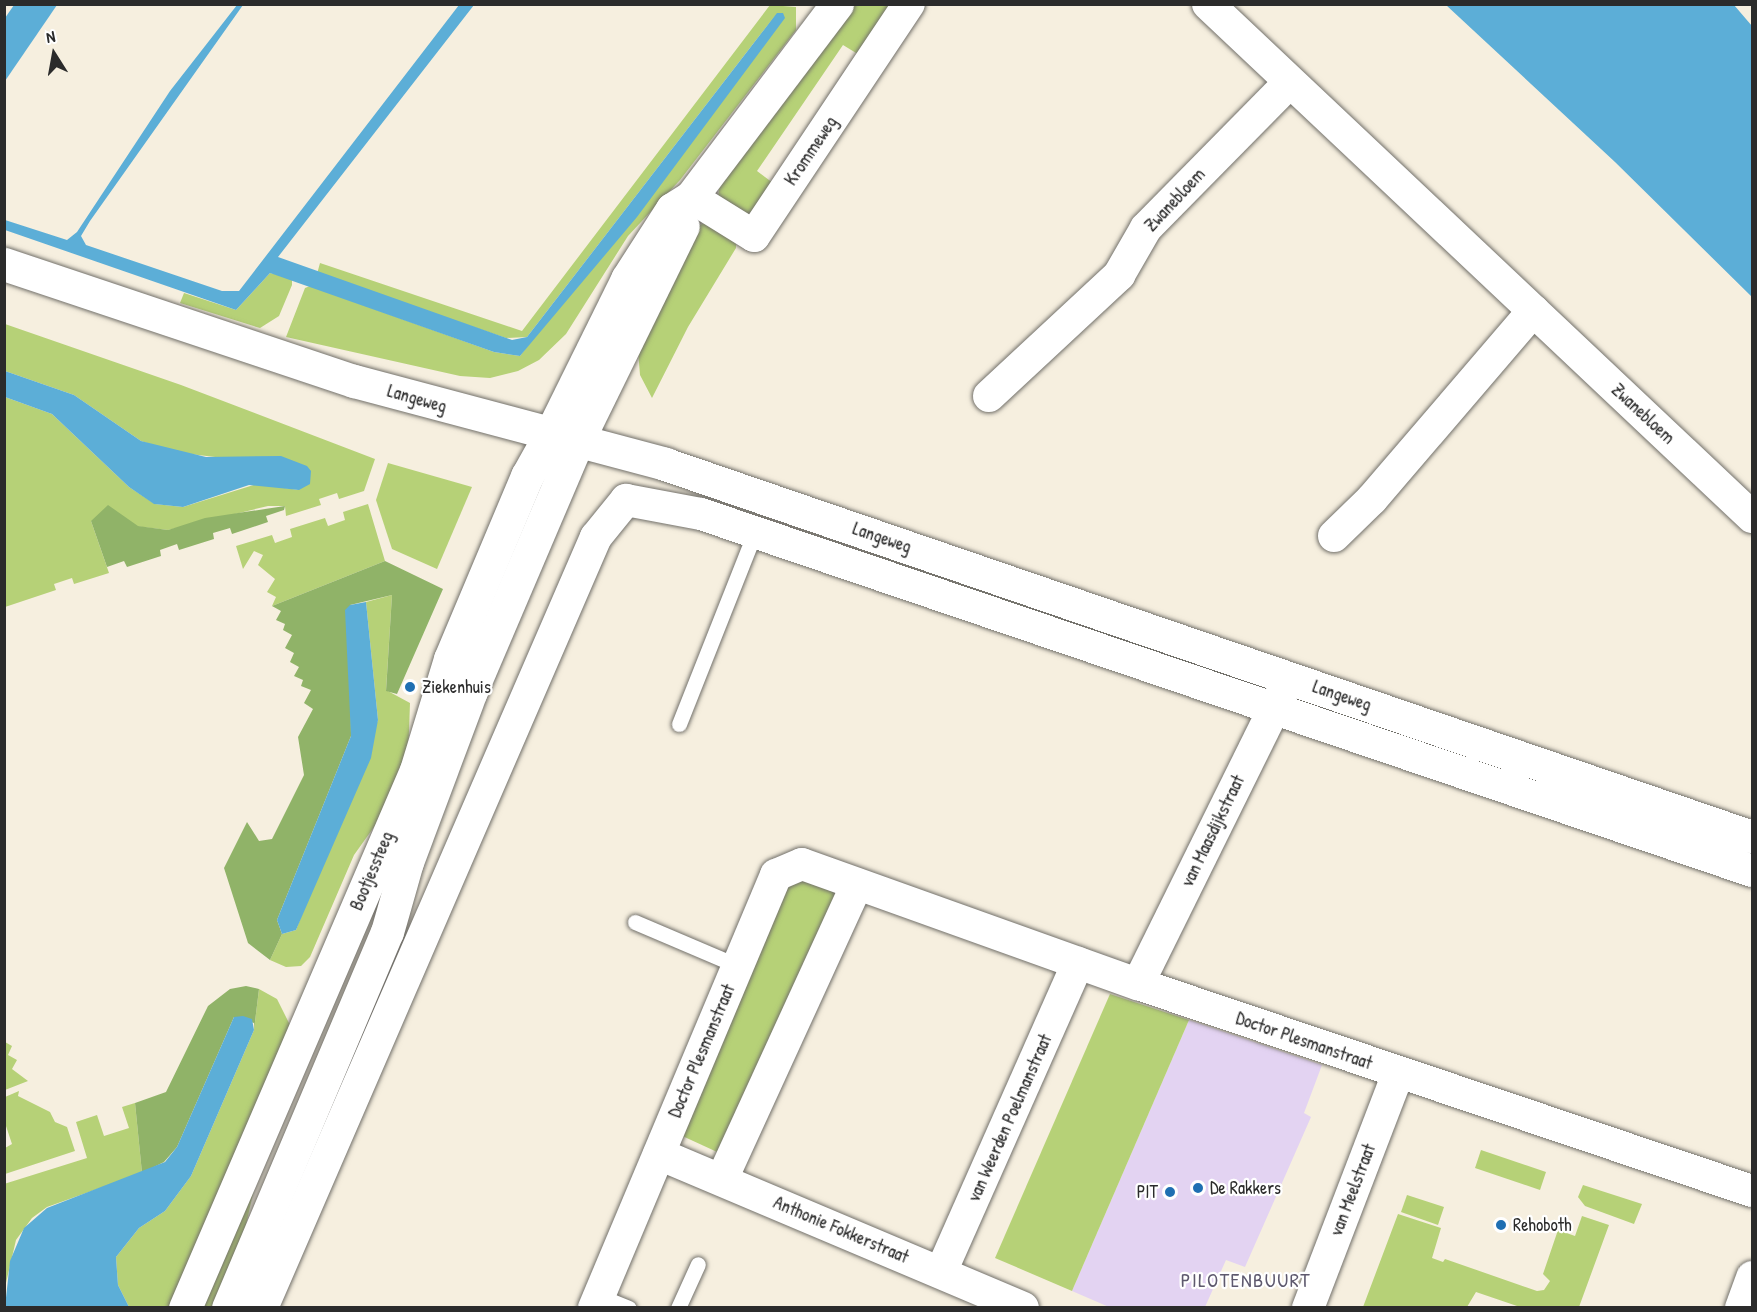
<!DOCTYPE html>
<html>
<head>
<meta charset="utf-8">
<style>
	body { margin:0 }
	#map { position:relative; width:1757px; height:1312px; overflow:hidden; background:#f6efdf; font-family:"Patrick Hand",sans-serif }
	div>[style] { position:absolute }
	.built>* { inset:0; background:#e3d3f2 }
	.green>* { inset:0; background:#b6d177 }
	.forest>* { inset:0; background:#90b368 }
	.water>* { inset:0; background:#5caed7 }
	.roads { filter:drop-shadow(0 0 2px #72706a) drop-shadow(0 0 2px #72706a) }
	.service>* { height:15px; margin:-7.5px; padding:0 7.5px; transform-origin:7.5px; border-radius:7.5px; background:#fff }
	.minor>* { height:32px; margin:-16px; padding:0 16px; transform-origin:16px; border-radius:16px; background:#fff }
	.tertiary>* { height:33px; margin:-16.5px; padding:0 16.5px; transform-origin:16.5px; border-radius:16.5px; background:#fff }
	.secondary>* { height:33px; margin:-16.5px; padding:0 16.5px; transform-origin:16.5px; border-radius:16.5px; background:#fff }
	.dots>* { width:16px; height:16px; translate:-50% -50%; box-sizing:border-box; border:3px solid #fff; border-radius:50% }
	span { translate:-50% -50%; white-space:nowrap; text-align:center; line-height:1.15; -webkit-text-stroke:4.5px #fff; paint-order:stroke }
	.street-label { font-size:18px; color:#2b2b2b }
	.poi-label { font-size:18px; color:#2b2b2b }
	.left { translate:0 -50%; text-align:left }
	.right { translate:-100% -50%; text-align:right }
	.neighbourhood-label { font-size:20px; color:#5e596e; letter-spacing:1.5px }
	.frame { position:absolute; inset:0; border:6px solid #2b2b2b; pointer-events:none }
	.north { position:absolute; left:24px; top:24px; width:60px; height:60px; -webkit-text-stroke:4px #fff; paint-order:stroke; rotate:349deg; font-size:16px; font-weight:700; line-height:24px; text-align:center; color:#2b2b2b }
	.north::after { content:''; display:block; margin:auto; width:21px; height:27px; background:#2b2b2b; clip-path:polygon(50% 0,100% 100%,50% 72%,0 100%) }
</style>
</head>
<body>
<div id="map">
	<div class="built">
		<div style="clip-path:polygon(1189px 1020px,1322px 1065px,1304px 1113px,1311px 1117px,1245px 1267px,1226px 1260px,1205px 1307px,1109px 1307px,1072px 1291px)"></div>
	</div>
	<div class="green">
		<div style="clip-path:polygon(770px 5px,796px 7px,796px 30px,680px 180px,628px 236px,566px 334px,539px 360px,518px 371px,490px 378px,460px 376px,286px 337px,305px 288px,310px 286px,494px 352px,520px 356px,777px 13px,527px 337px,506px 338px,317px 274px,320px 263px,522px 331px)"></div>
		<div style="clip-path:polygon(854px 5px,896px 5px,861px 56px,843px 45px,757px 171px,773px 183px,750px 214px,745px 215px,718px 198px,720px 182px)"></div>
		<div style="clip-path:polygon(710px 222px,736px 239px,736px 248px,688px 327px,652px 398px,640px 375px,638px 350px,692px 227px)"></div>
		<div style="clip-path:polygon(270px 273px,292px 278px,292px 285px,279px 316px,260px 328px,180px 303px,184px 293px,236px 310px)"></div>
		<div style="clip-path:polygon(5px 324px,181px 385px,375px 459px,364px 491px,339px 499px,337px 493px,319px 499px,321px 505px,286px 516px,285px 506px,268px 506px,168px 530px,91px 521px,109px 573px,74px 584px,72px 578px,54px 584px,56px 590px,5px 607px,5px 397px,52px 414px,129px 487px,155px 504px,183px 507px,257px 484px,299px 490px,232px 459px,173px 452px,141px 441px,74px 395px,5px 371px)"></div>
		<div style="clip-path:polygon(388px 463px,472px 487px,437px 569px,392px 549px,376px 500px)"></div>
		<div style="clip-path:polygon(368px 504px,385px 561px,272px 606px,276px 597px,267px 592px,275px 579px,258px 565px,263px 555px,254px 551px,243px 569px,236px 546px,272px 535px,275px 543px,292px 537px,290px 529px,325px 518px,328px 526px,345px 520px,343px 512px)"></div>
		<div style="clip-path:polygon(392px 595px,386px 690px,410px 703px,408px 759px,389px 806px,354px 855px,310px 957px,301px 966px,286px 967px,270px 960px,282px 934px,296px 930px,378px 720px,366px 602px)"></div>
		<div style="clip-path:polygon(785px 871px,841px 890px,728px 1157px,678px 1134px)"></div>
		<div style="clip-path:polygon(259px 989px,277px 999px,291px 1027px,175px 1307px,129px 1307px,118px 1285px,116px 1257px,139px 1228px,165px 1211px,191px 1176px,254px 1030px)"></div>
		<div style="clip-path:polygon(1110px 994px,1189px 1020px,1072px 1291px,995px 1258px)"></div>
		<div style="clip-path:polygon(5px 1042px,12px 1046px,8px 1055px,17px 1060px,12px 1069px,28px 1081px,5px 1090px)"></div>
		<div style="clip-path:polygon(19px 1091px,18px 1096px,50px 1112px,55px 1122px,67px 1127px,75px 1151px,5px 1174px,5px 1148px,12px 1144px,5px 1123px,5px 1097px)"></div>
		<div style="clip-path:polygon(135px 1103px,142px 1173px,47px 1207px,32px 1218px,16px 1240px,6px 1283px,5px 1308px,4px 1184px,87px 1158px,76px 1122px,97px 1115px,104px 1136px,129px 1128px,122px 1107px)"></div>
		<div style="clip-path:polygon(1481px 1150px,1546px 1172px,1540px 1190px,1475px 1168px)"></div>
		<div style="clip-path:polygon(255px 1185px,245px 1229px,218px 1307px,194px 1308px)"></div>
		<div style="clip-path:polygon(1583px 1185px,1642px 1204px,1634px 1224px,1585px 1206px,1578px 1197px)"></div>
		<div style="clip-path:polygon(1407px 1195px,1444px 1207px,1438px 1225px,1401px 1212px)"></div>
		<div style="clip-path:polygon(1398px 1214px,1441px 1228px,1432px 1258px,1443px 1262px,1445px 1259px,1537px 1291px,1544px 1290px,1550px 1281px,1543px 1274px,1558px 1230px,1575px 1236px,1582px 1216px,1609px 1225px,1579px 1307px,1520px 1307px,1476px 1292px,1467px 1307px,1363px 1307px)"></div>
	</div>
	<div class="forest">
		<div style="clip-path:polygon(108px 505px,138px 526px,168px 530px,205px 518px,285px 506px,284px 510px,266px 516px,268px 522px,232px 534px,230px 528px,213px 533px,214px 539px,179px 550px,177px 544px,160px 550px,161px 556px,127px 567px,124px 561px,107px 567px,91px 521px)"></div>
		<div style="clip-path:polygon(385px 561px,443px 589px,397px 694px,386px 691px,392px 595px,350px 605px,351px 736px,277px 920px,282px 934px,270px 960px,248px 943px,224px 868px,247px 822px,259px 841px,272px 839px,304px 775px,298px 737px,313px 709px,304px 703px,311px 690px,301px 686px,303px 680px,294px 676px,299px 667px,290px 662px,294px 653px,285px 648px,292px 635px,283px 630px,285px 624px,276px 620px,281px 611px,272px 606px)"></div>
		<div style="clip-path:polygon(246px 986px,259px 989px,254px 1030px,254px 1023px,234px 1017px,177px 1147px,164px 1162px,142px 1173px,135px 1103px,166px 1092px,208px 1006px,230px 989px)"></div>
	</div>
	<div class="water">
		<div style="clip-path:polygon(14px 5px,57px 5px,5px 81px,5px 18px)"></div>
		<div style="clip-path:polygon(237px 5px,243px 5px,90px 221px,81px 236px,86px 245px,222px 291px,239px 291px,459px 5px,474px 5px,278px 257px,512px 340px,527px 337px,777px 13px,783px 13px,785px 18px,637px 217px,520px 356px,494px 352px,270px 273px,236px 310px,5px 230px,5px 220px,67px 240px,77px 232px,170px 91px)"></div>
		<div style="clip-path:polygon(1446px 5px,1734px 5px,1752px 26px,1752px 297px,1615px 162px)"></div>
		<div style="clip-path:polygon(5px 371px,74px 395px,141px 441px,206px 457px,281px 456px,307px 466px,311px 471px,310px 484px,299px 490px,249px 485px,183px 507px,154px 504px,129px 487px,52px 414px,5px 397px)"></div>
		<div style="clip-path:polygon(366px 602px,378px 720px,371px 758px,296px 930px,282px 934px,277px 920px,351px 736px,345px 610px,350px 605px)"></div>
		<div style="clip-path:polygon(243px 1016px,252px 1019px,254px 1030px,191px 1176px,165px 1211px,139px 1228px,116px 1257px,118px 1285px,129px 1307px,5px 1307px,10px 1261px,24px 1228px,47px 1208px,165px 1162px,177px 1147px,234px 1017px)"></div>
	</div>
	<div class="roads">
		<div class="service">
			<div style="left:679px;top:724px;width:206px;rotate:-68.4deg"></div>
			<div style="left:635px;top:922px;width:112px;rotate:23.1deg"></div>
			<div style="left:599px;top:1296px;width:32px;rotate:22deg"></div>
			<div style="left:678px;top:1308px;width:48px;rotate:-65.6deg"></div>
		</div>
		<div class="minor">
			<div style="left:1208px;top:4px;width:748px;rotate:43.32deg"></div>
			<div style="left:691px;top:197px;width:74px;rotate:31.8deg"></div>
			<div style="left:754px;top:236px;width:279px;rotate:-56.3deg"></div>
			<div style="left:989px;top:396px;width:178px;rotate:-42.9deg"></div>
			<div style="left:1119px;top:275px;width:54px;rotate:-60.1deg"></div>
			<div style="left:1146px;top:228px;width:204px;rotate:-45.4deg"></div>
			<div style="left:1334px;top:536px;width:53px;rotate:-44.2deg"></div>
			<div style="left:1372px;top:499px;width:248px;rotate:-49.4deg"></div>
			<div style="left:1138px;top:984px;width:329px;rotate:-63.7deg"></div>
			<div style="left:659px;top:1154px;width:395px;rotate:22.9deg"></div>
			<div style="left:722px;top:1179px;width:324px;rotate:-65.4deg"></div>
			<div style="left:941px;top:1272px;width:338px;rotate:-66.1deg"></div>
			<div style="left:262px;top:1308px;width:840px;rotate:-66.58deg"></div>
			<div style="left:596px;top:537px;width:48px;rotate:-51deg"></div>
			<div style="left:626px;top:500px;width:76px;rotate:10.6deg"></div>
			<div style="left:701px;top:514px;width:1110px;rotate:18.76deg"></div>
			<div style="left:594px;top:1308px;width:470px;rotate:-67.2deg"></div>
			<div style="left:776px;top:875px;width:28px;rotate:-23deg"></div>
			<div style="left:802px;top:864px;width:357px;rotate:19.7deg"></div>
			<div style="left:1138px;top:984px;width:648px;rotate:18.63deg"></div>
			<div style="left:1308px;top:1308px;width:252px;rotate:-69deg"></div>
			<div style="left:1741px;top:1308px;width:33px;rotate:-70deg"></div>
		</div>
		<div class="tertiary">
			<div style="left:551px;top:433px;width:172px;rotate:-63.7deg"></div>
			<div style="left:627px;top:279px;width:83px;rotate:-57.3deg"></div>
			<div style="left:672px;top:209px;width:22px;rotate:-32deg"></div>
			<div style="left:691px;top:197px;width:242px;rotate:-52.9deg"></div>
			<div style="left:578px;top:440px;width:238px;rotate:-63.9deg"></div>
		</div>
		<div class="secondary">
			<div style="left:4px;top:264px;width:369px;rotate:18.5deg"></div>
			<div style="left:354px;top:381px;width:322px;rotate:14.9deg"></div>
			<div style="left:665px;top:464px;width:1149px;rotate:18.94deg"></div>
			<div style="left:185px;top:1308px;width:585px;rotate:-66.76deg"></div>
			<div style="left:416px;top:770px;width:116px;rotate:-73deg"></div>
			<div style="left:450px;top:659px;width:199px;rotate:-67.2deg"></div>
			<div style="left:527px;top:476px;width:49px;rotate:-60.8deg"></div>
			<div style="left:228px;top:1308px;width:408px;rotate:-67.1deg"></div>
			<div style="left:387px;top:932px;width:73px;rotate:-74.1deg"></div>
			<div style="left:407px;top:862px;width:183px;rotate:-69.5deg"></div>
			<div style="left:471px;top:691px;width:273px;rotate:-66.9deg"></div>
		</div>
	</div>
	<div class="dots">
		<div style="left:410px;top:687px;background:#1f6fb2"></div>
		<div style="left:1198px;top:1188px;background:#1f6fb2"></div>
		<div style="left:1170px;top:1192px;background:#1f6fb2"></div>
		<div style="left:1501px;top:1225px;background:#1f6fb2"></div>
	</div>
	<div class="street-label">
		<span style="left:811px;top:151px;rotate:-56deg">Krommeweg</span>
		<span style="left:1175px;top:200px;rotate:-47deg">Zwanebloem</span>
		<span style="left:417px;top:399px;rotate:16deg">Langeweg</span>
		<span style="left:1643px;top:414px;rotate:43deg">Zwanebloem</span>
		<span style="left:882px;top:538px;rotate:19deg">Langeweg</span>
		<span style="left:1342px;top:696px;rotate:19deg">Langeweg</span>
		<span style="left:1213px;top:831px;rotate:-64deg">van Maasdijkstraat</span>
		<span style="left:372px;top:871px;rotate:-67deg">Bootjessteeg</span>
		<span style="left:1304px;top:1041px;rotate:19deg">Doctor Plesmanstraat</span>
		<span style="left:702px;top:1051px;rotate:-67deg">Doctor Plesmanstraat</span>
		<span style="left:1010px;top:1118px;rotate:-66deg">van Weerden Poelmanstraat</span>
		<span style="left:1353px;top:1190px;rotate:-69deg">van Meelstraat</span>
		<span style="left:841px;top:1230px;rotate:23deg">Anthonie Fokkerstraat</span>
	</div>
	<div class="poi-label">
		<span class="left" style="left:422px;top:687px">Ziekenhuis</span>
		<span class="left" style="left:1210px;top:1188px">De Rakkers</span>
		<span class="right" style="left:1158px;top:1192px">PIT</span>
		<span class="left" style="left:1513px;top:1225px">Rehoboth</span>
	</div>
	<div class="neighbourhood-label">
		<span style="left:1246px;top:1279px">PILOTENBUURT</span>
	</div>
	<div class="frame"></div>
	<div class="north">N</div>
</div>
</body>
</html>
